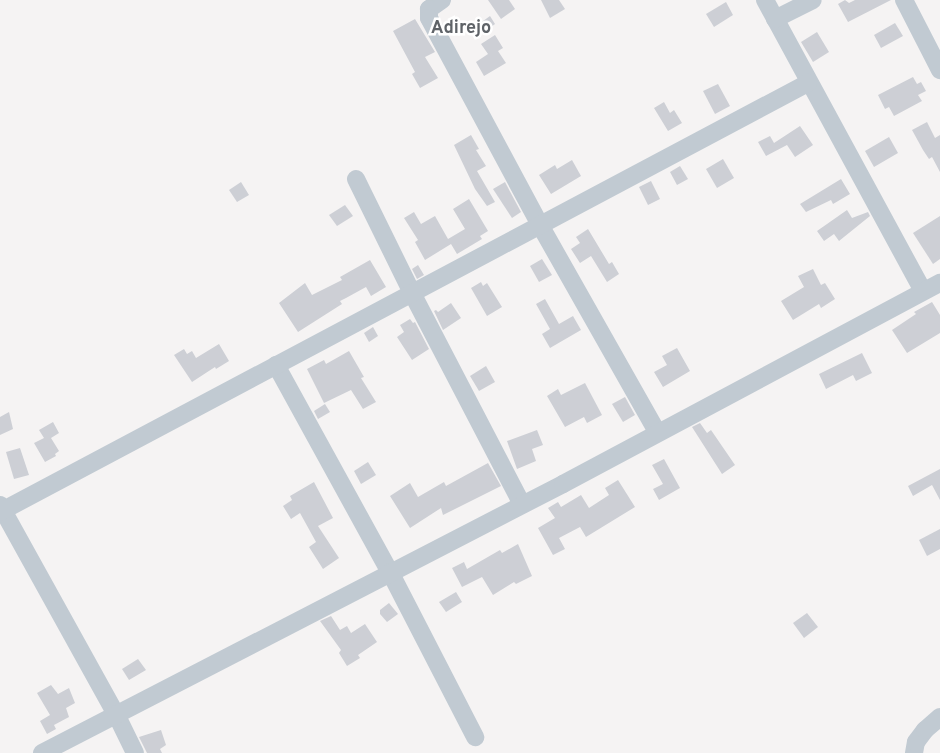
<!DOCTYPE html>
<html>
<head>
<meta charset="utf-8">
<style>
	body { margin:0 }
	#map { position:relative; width:940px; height:753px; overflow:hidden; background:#f5f3f3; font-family:Overpass,sans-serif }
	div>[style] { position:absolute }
	.building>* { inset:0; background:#cdcfd5 }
	.minor>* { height:18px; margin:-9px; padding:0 9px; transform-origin:9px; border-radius:9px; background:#c1cad2 }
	span { translate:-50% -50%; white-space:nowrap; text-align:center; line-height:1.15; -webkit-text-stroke:5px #fff; paint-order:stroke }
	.quarter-label { font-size:18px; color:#5f6368; font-weight:700 }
</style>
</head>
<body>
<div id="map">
	<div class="building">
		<div style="clip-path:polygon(488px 0,509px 0,515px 9px,501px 19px)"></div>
		<div style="clip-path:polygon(541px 0,559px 0,565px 9px,550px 18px)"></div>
		<div style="clip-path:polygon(845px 0,849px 3px,855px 0,891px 0,848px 22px,838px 4px)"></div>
		<div style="clip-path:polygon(726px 2px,733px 15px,714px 27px,706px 14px)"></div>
		<div style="clip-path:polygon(490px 16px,495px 24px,484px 32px,479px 24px)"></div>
		<div style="clip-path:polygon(415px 19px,435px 52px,425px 57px,438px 78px,420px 88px,412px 74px,415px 72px,393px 31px)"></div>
		<div style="clip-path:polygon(895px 23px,903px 36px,881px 48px,874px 35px)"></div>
		<div style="clip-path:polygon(817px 32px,829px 52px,813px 62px,801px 42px)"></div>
		<div style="clip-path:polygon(495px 35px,503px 48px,498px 51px,506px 63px,484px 76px,476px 62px,488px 54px,481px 44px)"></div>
		<div style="clip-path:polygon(913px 77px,917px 84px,921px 82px,926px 91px,918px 95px,922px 101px,894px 116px,889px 107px,885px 109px,878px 95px)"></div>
		<div style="clip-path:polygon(718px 84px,730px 106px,715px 114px,703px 91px)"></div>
		<div style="clip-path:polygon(664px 102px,670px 113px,674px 110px,682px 123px,668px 131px,654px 108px)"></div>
		<div style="clip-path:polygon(927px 122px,935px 138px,940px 135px,940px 172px,932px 157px,929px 159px,923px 150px,912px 130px)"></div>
		<div style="clip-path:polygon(800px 126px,813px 145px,795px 157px,787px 145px,766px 156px,758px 142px,770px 136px,774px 143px)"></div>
		<div style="clip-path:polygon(471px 135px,479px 149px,476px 150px,486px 166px,477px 171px,495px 202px,487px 206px,475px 189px,454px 145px)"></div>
		<div style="clip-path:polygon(889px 137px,898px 153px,874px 167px,865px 151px)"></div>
		<div style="clip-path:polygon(723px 159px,734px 178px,717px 188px,706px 169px)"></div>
		<div style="clip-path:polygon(572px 160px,581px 176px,551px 194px,539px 175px,555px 165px,557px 169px)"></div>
		<div style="clip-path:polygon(680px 166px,688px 179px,677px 185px,670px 172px)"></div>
		<div style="clip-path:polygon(841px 179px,850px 194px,833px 204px,831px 200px,806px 212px,800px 204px)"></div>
		<div style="clip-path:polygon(651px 181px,660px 199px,648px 205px,639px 187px)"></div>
		<div style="clip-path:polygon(241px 182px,249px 195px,237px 202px,229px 190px)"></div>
		<div style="clip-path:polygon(505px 182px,521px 212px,512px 218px,493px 189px)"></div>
		<div style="clip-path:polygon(469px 199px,488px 231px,480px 236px,482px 239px,457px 254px,451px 244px,425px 260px,415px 242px,418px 240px,404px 218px,414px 212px,421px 224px,435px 216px,448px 239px,465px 229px,453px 209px)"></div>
		<div style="clip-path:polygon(345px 205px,353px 216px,337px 226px,329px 215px)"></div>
		<div style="clip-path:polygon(847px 210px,852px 218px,868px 212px,870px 216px,839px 241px,834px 234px,824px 241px,817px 231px)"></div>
		<div style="clip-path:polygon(940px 216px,940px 259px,933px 264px,913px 233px)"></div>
		<div style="clip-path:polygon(588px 229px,609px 264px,612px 262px,619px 274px,607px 282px,591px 256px,580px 263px,571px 249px,580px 243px,576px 237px)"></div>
		<div style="clip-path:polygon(542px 259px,552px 275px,539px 282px,530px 266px)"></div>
		<div style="clip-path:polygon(370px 260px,386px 287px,371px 296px,366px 287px,346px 298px,340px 301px,342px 304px,298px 332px,279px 303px,305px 283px,312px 295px,342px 280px,340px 277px)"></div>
		<div style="clip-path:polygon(418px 265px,424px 275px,417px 279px,412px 269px)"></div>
		<div style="clip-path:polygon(813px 269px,821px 285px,825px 283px,835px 299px,821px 308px,819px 304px,793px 320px,781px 301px,804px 287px,798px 276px)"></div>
		<div style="clip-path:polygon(481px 282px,483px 286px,487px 283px,502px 307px,487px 316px,471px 288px)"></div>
		<div style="clip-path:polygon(545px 299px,559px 324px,573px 316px,581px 330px,550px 348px,542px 334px,550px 329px,536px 304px)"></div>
		<div style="clip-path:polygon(932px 302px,940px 315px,940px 333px,907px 353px,892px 330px,916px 314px,914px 312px)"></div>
		<div style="clip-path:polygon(451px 303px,461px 318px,443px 330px,434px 311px,436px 310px,438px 312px)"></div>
		<div style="clip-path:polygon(410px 319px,413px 323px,415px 322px,429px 349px,412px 360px,397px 337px,404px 332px,400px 325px)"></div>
		<div style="clip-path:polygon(373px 327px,378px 336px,369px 342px,364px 333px)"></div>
		<div style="clip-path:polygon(219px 344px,229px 361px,216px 369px,215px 367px,192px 382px,174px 355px,184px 349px,187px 354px,192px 351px,196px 358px)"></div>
		<div style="clip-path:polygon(677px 348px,690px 371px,663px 387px,654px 372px,667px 365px,662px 356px)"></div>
		<div style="clip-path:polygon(349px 351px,364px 377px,361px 378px,376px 402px,363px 409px,351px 390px,324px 403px,307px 369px,324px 360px,326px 364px)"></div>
		<div style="clip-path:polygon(862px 353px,872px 373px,856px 381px,853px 375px,826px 389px,819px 374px)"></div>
		<div style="clip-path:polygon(486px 366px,495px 382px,479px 391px,470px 376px)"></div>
		<div style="clip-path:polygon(585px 383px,602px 415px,587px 423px,584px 417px,565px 427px,547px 396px,558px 389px,561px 395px)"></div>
		<div style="clip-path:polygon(625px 397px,635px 415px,623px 422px,612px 404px)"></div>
		<div style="clip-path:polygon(325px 404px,330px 412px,318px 419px,314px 411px)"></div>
		<div style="clip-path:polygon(9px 412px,13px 429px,0 435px,0 417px)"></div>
		<div style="clip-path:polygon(53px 422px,59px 433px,51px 438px,59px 451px,55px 454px,56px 456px,45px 462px,34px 443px,44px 438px,39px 430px)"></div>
		<div style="clip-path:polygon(700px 423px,707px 433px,711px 430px,735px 465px,722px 474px,692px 427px)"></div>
		<div style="clip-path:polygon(537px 430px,543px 445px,532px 449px,536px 461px,517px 469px,507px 441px)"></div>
		<div style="clip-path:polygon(20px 448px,29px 475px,14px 479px,6px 452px)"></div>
		<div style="clip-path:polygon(664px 459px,680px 488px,659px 500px,653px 489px,663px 484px,652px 465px)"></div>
		<div style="clip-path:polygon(368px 462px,376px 475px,361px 484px,354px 471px)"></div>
		<div style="clip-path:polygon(488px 463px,501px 486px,443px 515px,441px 508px,410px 528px,390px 496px,410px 483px,418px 497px,444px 482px,446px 486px)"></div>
		<div style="clip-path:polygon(940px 469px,940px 500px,932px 485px,913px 496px,908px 486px)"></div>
		<div style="clip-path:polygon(618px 480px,635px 507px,586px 537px,580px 527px,559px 538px,565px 549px,553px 555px,538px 528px,555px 518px,548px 508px,558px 502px,561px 507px,581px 495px,589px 508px,609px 495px,605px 488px)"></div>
		<div style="clip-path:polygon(314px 482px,333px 518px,318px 526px,339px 558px,323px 569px,309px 547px,316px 542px,300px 513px,291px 519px,283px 506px,292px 500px,290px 496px)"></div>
		<div style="clip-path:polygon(940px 529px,940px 549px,927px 556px,919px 540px)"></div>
		<div style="clip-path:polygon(518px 544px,532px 576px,516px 584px,514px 582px,493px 595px,482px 577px,462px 587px,452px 568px,464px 562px,467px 569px,500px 550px,502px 553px)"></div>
		<div style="clip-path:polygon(456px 592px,462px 602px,446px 612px,439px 602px)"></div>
		<div style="clip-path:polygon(389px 603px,398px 614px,387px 622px,380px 614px,380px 610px)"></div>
		<div style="clip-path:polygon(807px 613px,818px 627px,804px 638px,793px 623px)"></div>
		<div style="clip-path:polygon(331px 616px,340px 630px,347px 626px,351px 633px,365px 624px,377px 642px,358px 655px,360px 658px,347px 666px,339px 653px,341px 650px,320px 621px)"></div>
		<div style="clip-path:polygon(138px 659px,146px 670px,129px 680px,122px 669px)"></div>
		<div style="clip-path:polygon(51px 685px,58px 694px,69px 688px,75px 703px,66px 708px,69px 717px,54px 725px,56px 729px,47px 734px,40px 721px,50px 715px,37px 693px)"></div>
		<div style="clip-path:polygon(161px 730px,166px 745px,160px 749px,162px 753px,147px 753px,139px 737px)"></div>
	</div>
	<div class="minor">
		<div style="left:442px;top:0;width:16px;rotate:145deg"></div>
		<div style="left:429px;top:9px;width:9px;rotate:90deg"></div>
		<div style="left:429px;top:18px;width:235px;rotate:61.8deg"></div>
		<div style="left:540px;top:225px;width:238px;rotate:60.5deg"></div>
		<div style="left:765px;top:0;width:331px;rotate:61.5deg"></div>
		<div style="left:904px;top:0;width:79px;rotate:62.8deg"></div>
		<div style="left:775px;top:19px;width:42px;rotate:-26.6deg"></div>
		<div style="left:356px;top:179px;width:127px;rotate:63.8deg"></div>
		<div style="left:412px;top:293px;width:238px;rotate:62.5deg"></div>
		<div style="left:276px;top:365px;width:236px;rotate:61.2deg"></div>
		<div style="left:390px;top:572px;width:186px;rotate:62.7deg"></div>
		<div style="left:0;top:505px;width:239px;rotate:61deg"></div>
		<div style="left:116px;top:714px;width:43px;rotate:64deg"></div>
		<div style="left:0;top:512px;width:915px;rotate:-27.97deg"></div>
		<div style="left:42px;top:753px;width:586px;rotate:-27.31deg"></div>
		<div style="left:563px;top:484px;width:427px;rotate:-28.1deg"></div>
		<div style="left:914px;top:753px;width:11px;rotate:-80deg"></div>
		<div style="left:916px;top:742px;width:15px;rotate:-53deg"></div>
		<div style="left:925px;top:730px;width:20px;rotate:-41deg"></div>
	</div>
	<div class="quarter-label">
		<span style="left:461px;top:29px">Adirejo</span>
	</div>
</div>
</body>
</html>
